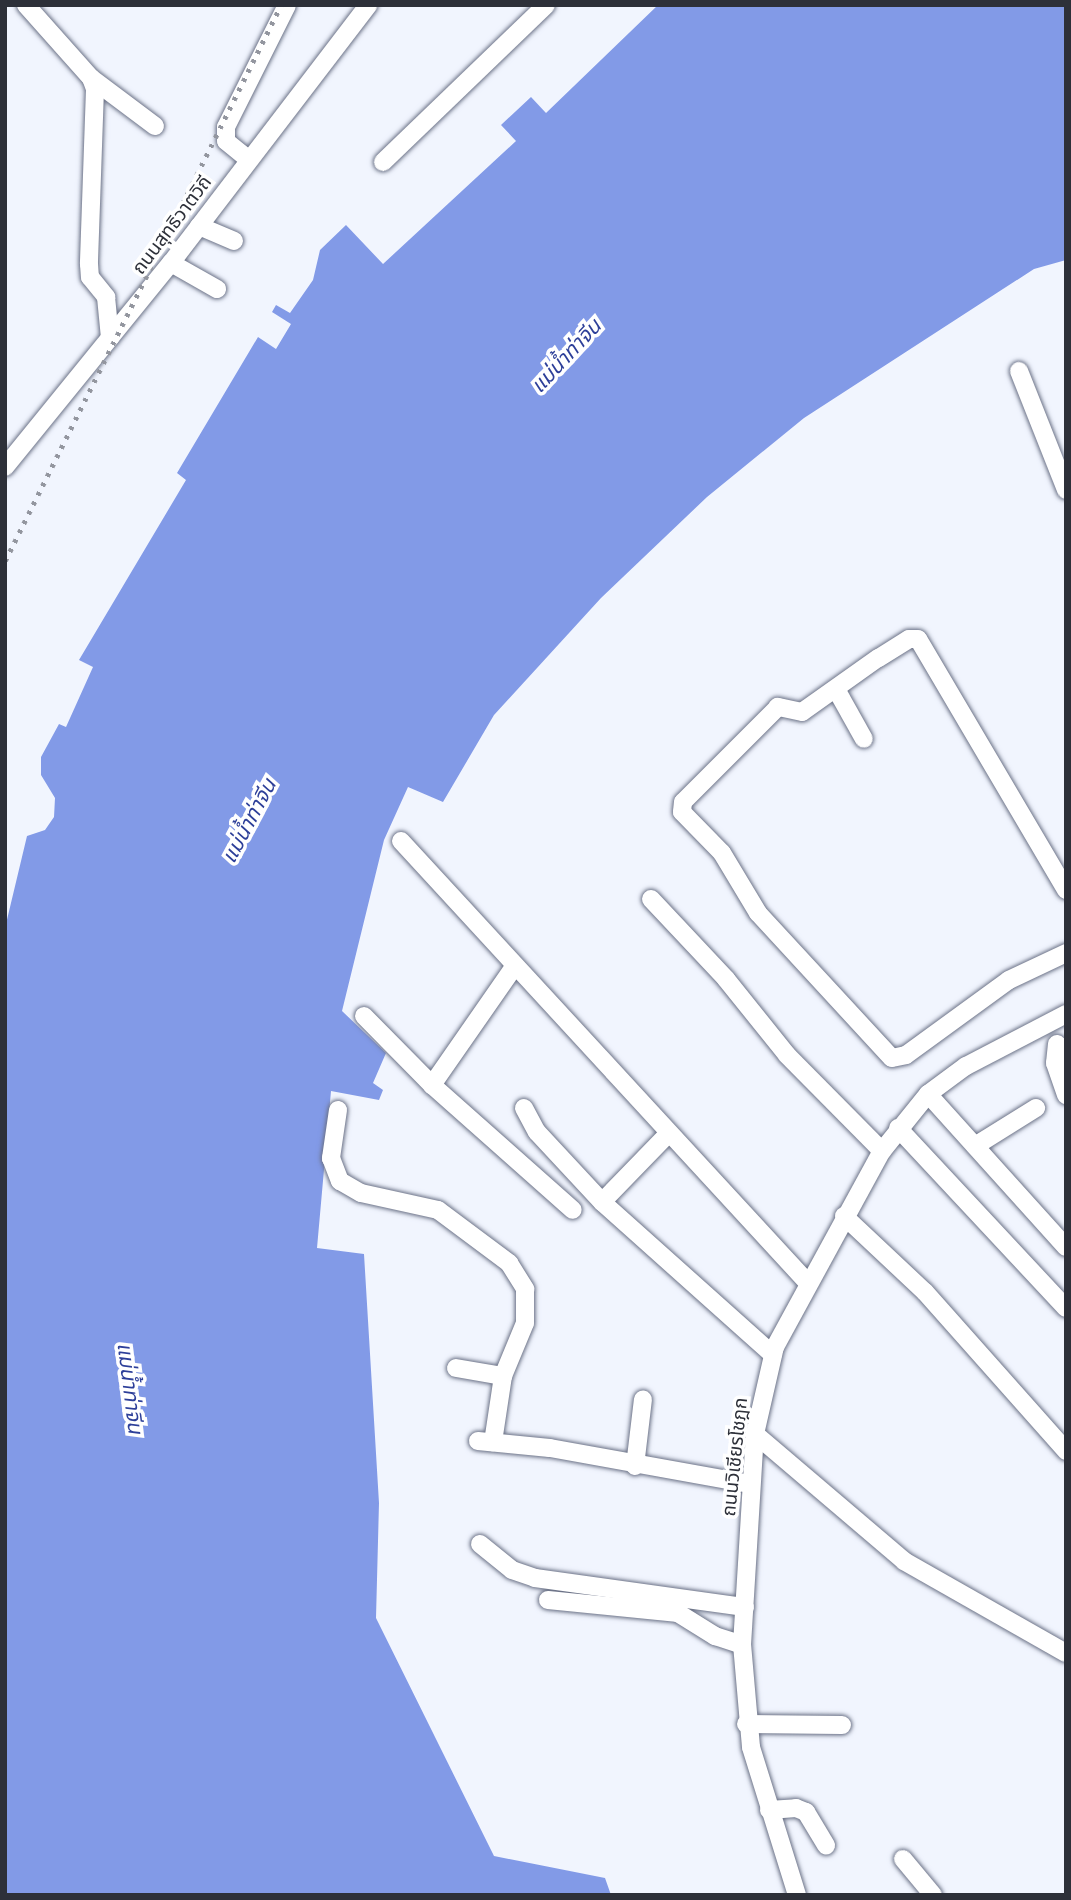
<!DOCTYPE html>
<html>
<head>
<meta charset="utf-8">
<style>
	body { margin:0 }
	#map { position:relative; width:1071px; height:1900px; overflow:hidden; background:#f1f5fe; font-family:Arial,"Noto Sans Thai",sans-serif }
	div>[style] { position:absolute }
	.water>* { inset:0; background:#829ae7 }
	.roads { filter:drop-shadow(0 0 2px #6b7287) drop-shadow(0 0 2px #6b7287) }
	.minor>* { height:18px; margin:-9px; padding:0 9px; transform-origin:9px; border-radius:9px; background:#fff }
	.rail>* { height:4.5px; margin-top:-2.25px; transform-origin:0; background:repeating-linear-gradient(90deg,#93969f 0 3.5px,transparent 0 10.5px) }
	span { translate:-50% -50%; white-space:nowrap; text-align:center; line-height:1.15; -webkit-text-stroke:7px #fff; paint-order:stroke }
	.street-label { font-size:19px; color:#2d3039 }
	.water-label { font-size:21px; color:#2d3f99; font-style:italic }
	.frame { position:absolute; inset:0; border:7px solid #2d3039; pointer-events:none }
</style>
</head>
<body>
<div id="map">
	<div class="water">
		<div style="clip-path:polygon(658px 5px,1066px 5px,1066px 260px,1034px 269px,804px 418px,707px 497px,601px 598px,494px 715px,443px 802px,408px 787px,384px 840px,342px 1011px,386px 1053px,373px 1083px,383px 1090px,379px 1100px,331px 1091px,317px 1248px,364px 1254px,379px 1503px,376px 1618px,494px 1856px,605px 1878px,611px 1895px,5px 1895px,5px 928px,27px 836px,45px 830px,54px 817px,55px 798px,41px 775px,41px 757px,59px 724px,66px 727px,93px 667px,79px 660px,186px 480px,177px 473px,258px 337px,276px 349px,291px 324px,272px 312px,276px 305px,290px 313px,313px 280px,320px 250px,346px 225px,383px 264px,516px 141px,501px 125px,531px 97px,546px 113px)"></div>
	</div>
	<div class="roads">
		<div class="minor">
			<div style="left:26px;top:5px;width:98px;rotate:48.3deg"></div>
			<div style="left:91px;top:78px;width:12px;rotate:70deg"></div>
			<div style="left:95px;top:89px;width:175px;rotate:92deg"></div>
			<div style="left:89px;top:264px;width:13px;rotate:86deg"></div>
			<div style="left:90px;top:277px;width:26px;rotate:51deg"></div>
			<div style="left:106px;top:297px;width:41px;rotate:84.4deg"></div>
			<div style="left:91px;top:78px;width:80px;rotate:36.9deg"></div>
			<div style="left:248px;top:159px;width:28px;rotate:-141deg"></div>
			<div style="left:226px;top:141px;width:14px;rotate:-90deg"></div>
			<div style="left:226px;top:127px;width:136px;rotate:-63.4deg"></div>
			<div style="left:383px;top:162px;width:226px;rotate:-43.9deg"></div>
			<div style="left:199px;top:226px;width:38px;rotate:23deg"></div>
			<div style="left:171px;top:263px;width:53px;rotate:29.5deg"></div>
			<div style="left:1019px;top:371px;width:128px;rotate:68.4deg"></div>
			<div style="left:5px;top:467px;width:263px;rotate:-50.9deg"></div>
			<div style="left:171px;top:263px;width:325px;rotate:-52.6deg"></div>
			<div style="left:836px;top:689px;width:57px;rotate:60.8deg"></div>
			<div style="left:401px;top:841px;width:599px;rotate:47.37deg"></div>
			<div style="left:1066px;top:890px;width:291px;rotate:-120.5deg"></div>
			<div style="left:918px;top:639px;width:9px;rotate:180deg"></div>
			<div style="left:909px;top:639px;width:36px;rotate:148deg"></div>
			<div style="left:878px;top:658px;width:93px;rotate:144.6deg"></div>
			<div style="left:802px;top:712px;width:25px;rotate:-168deg"></div>
			<div style="left:778px;top:707px;width:134px;rotate:135deg"></div>
			<div style="left:683px;top:802px;width:10px;rotate:96deg"></div>
			<div style="left:682px;top:812px;width:57px;rotate:45.7deg"></div>
			<div style="left:722px;top:853px;width:70px;rotate:59deg"></div>
			<div style="left:758px;top:913px;width:197px;rotate:47.3deg"></div>
			<div style="left:892px;top:1058px;width:14px;rotate:-12deg"></div>
			<div style="left:906px;top:1055px;width:127px;rotate:-36.1deg"></div>
			<div style="left:1009px;top:980px;width:63px;rotate:-25.3deg"></div>
			<div style="left:651px;top:899px;width:110px;rotate:46.8deg"></div>
			<div style="left:726px;top:979px;width:97px;rotate:51.2deg"></div>
			<div style="left:787px;top:1055px;width:135px;rotate:45.3deg"></div>
			<div style="left:514px;top:967px;width:144px;rotate:124.8deg"></div>
			<div style="left:432px;top:1085px;width:188px;rotate:41.6deg"></div>
			<div style="left:364px;top:1016px;width:97px;rotate:45.4deg"></div>
			<div style="left:1057px;top:1044px;width:19px;rotate:96deg"></div>
			<div style="left:1055px;top:1063px;width:34px;rotate:71deg"></div>
			<div style="left:928px;top:1094px;width:206px;rotate:48deg"></div>
			<div style="left:524px;top:1108px;width:27px;rotate:62deg"></div>
			<div style="left:537px;top:1132px;width:96px;rotate:47.1deg"></div>
			<div style="left:338px;top:1110px;width:49px;rotate:98.3deg"></div>
			<div style="left:331px;top:1158px;width:25px;rotate:69deg"></div>
			<div style="left:340px;top:1181px;width:24px;rotate:30deg"></div>
			<div style="left:361px;top:1193px;width:79px;rotate:12.4deg"></div>
			<div style="left:438px;top:1210px;width:89px;rotate:36.7deg"></div>
			<div style="left:509px;top:1263px;width:31px;rotate:58deg"></div>
			<div style="left:525px;top:1289px;width:34px;rotate:90deg"></div>
			<div style="left:525px;top:1323px;width:57px;rotate:112.5deg"></div>
			<div style="left:503px;top:1376px;width:67px;rotate:98.6deg"></div>
			<div style="left:898px;top:1128px;width:246px;rotate:47deg"></div>
			<div style="left:667px;top:1135px;width:93px;rotate:134.1deg"></div>
			<div style="left:602px;top:1202px;width:229px;rotate:41.8deg"></div>
			<div style="left:975px;top:1146px;width:72px;rotate:-31.9deg"></div>
			<div style="left:844px;top:1216px;width:111px;rotate:43.2deg"></div>
			<div style="left:925px;top:1292px;width:213px;rotate:48.4deg"></div>
			<div style="left:456px;top:1368px;width:48px;rotate:9.7deg"></div>
			<div style="left:755px;top:1434px;width:196px;rotate:40.4deg"></div>
			<div style="left:904px;top:1561px;width:186px;rotate:29.6deg"></div>
			<div style="left:478px;top:1441px;width:72px;rotate:5.6deg"></div>
			<div style="left:550px;top:1448px;width:204px;rotate:10.2deg"></div>
			<div style="left:635px;top:1466px;width:67px;rotate:-83.2deg"></div>
			<div style="left:480px;top:1544px;width:41px;rotate:39.1deg"></div>
			<div style="left:512px;top:1570px;width:24px;rotate:19deg"></div>
			<div style="left:535px;top:1578px;width:212px;rotate:7.9deg"></div>
			<div style="left:548px;top:1600px;width:131px;rotate:5.7deg"></div>
			<div style="left:678px;top:1613px;width:44px;rotate:31.9deg"></div>
			<div style="left:715px;top:1636px;width:28px;rotate:18deg"></div>
			<div style="left:746px;top:1724px;width:96px;rotate:0.6deg"></div>
			<div style="left:769px;top:1810px;width:27px;rotate:-4deg"></div>
			<div style="left:796px;top:1808px;width:11px;rotate:22deg"></div>
			<div style="left:806px;top:1812px;width:39px;rotate:59deg"></div>
			<div style="left:903px;top:1859px;width:47px;rotate:50.2deg"></div>
			<div style="left:797px;top:1895px;width:155px;rotate:-107.3deg"></div>
			<div style="left:751px;top:1747px;width:102px;rotate:-95deg"></div>
			<div style="left:742px;top:1645px;width:211px;rotate:-86.5deg"></div>
			<div style="left:755px;top:1434px;width:89px;rotate:-77.1deg"></div>
			<div style="left:775px;top:1347px;width:223px;rotate:-61.4deg"></div>
			<div style="left:882px;top:1151px;width:73px;rotate:-51.1deg"></div>
			<div style="left:928px;top:1094px;width:47px;rotate:-36.4deg"></div>
			<div style="left:966px;top:1066px;width:113px;rotate:-27.5deg"></div>
		</div>
	</div>
	<div class="rail">
		<div style="left:5px;top:561px;width:621px;rotate:-63.6deg"></div>
	</div>
	<div class="street-label">
		<span style="left:172px;top:225px;rotate:-53deg">ถนนสุทธิวาตวิถี</span>
		<span style="left:735px;top:1457px;rotate:-84deg">ถนนวิเชียรโชฎก</span>
	</div>
	<div class="water-label">
		<span style="left:566px;top:356px;rotate:-47deg">แม่น้ำท่าจีน</span>
		<span style="left:249px;top:821px;rotate:-62deg">แม่น้ำท่าจีน</span>
		<span style="left:130px;top:1388px;rotate:83deg">แม่น้ำท่าจีน</span>
	</div>
	<div class="frame"></div>
</div>
</body>
</html>
